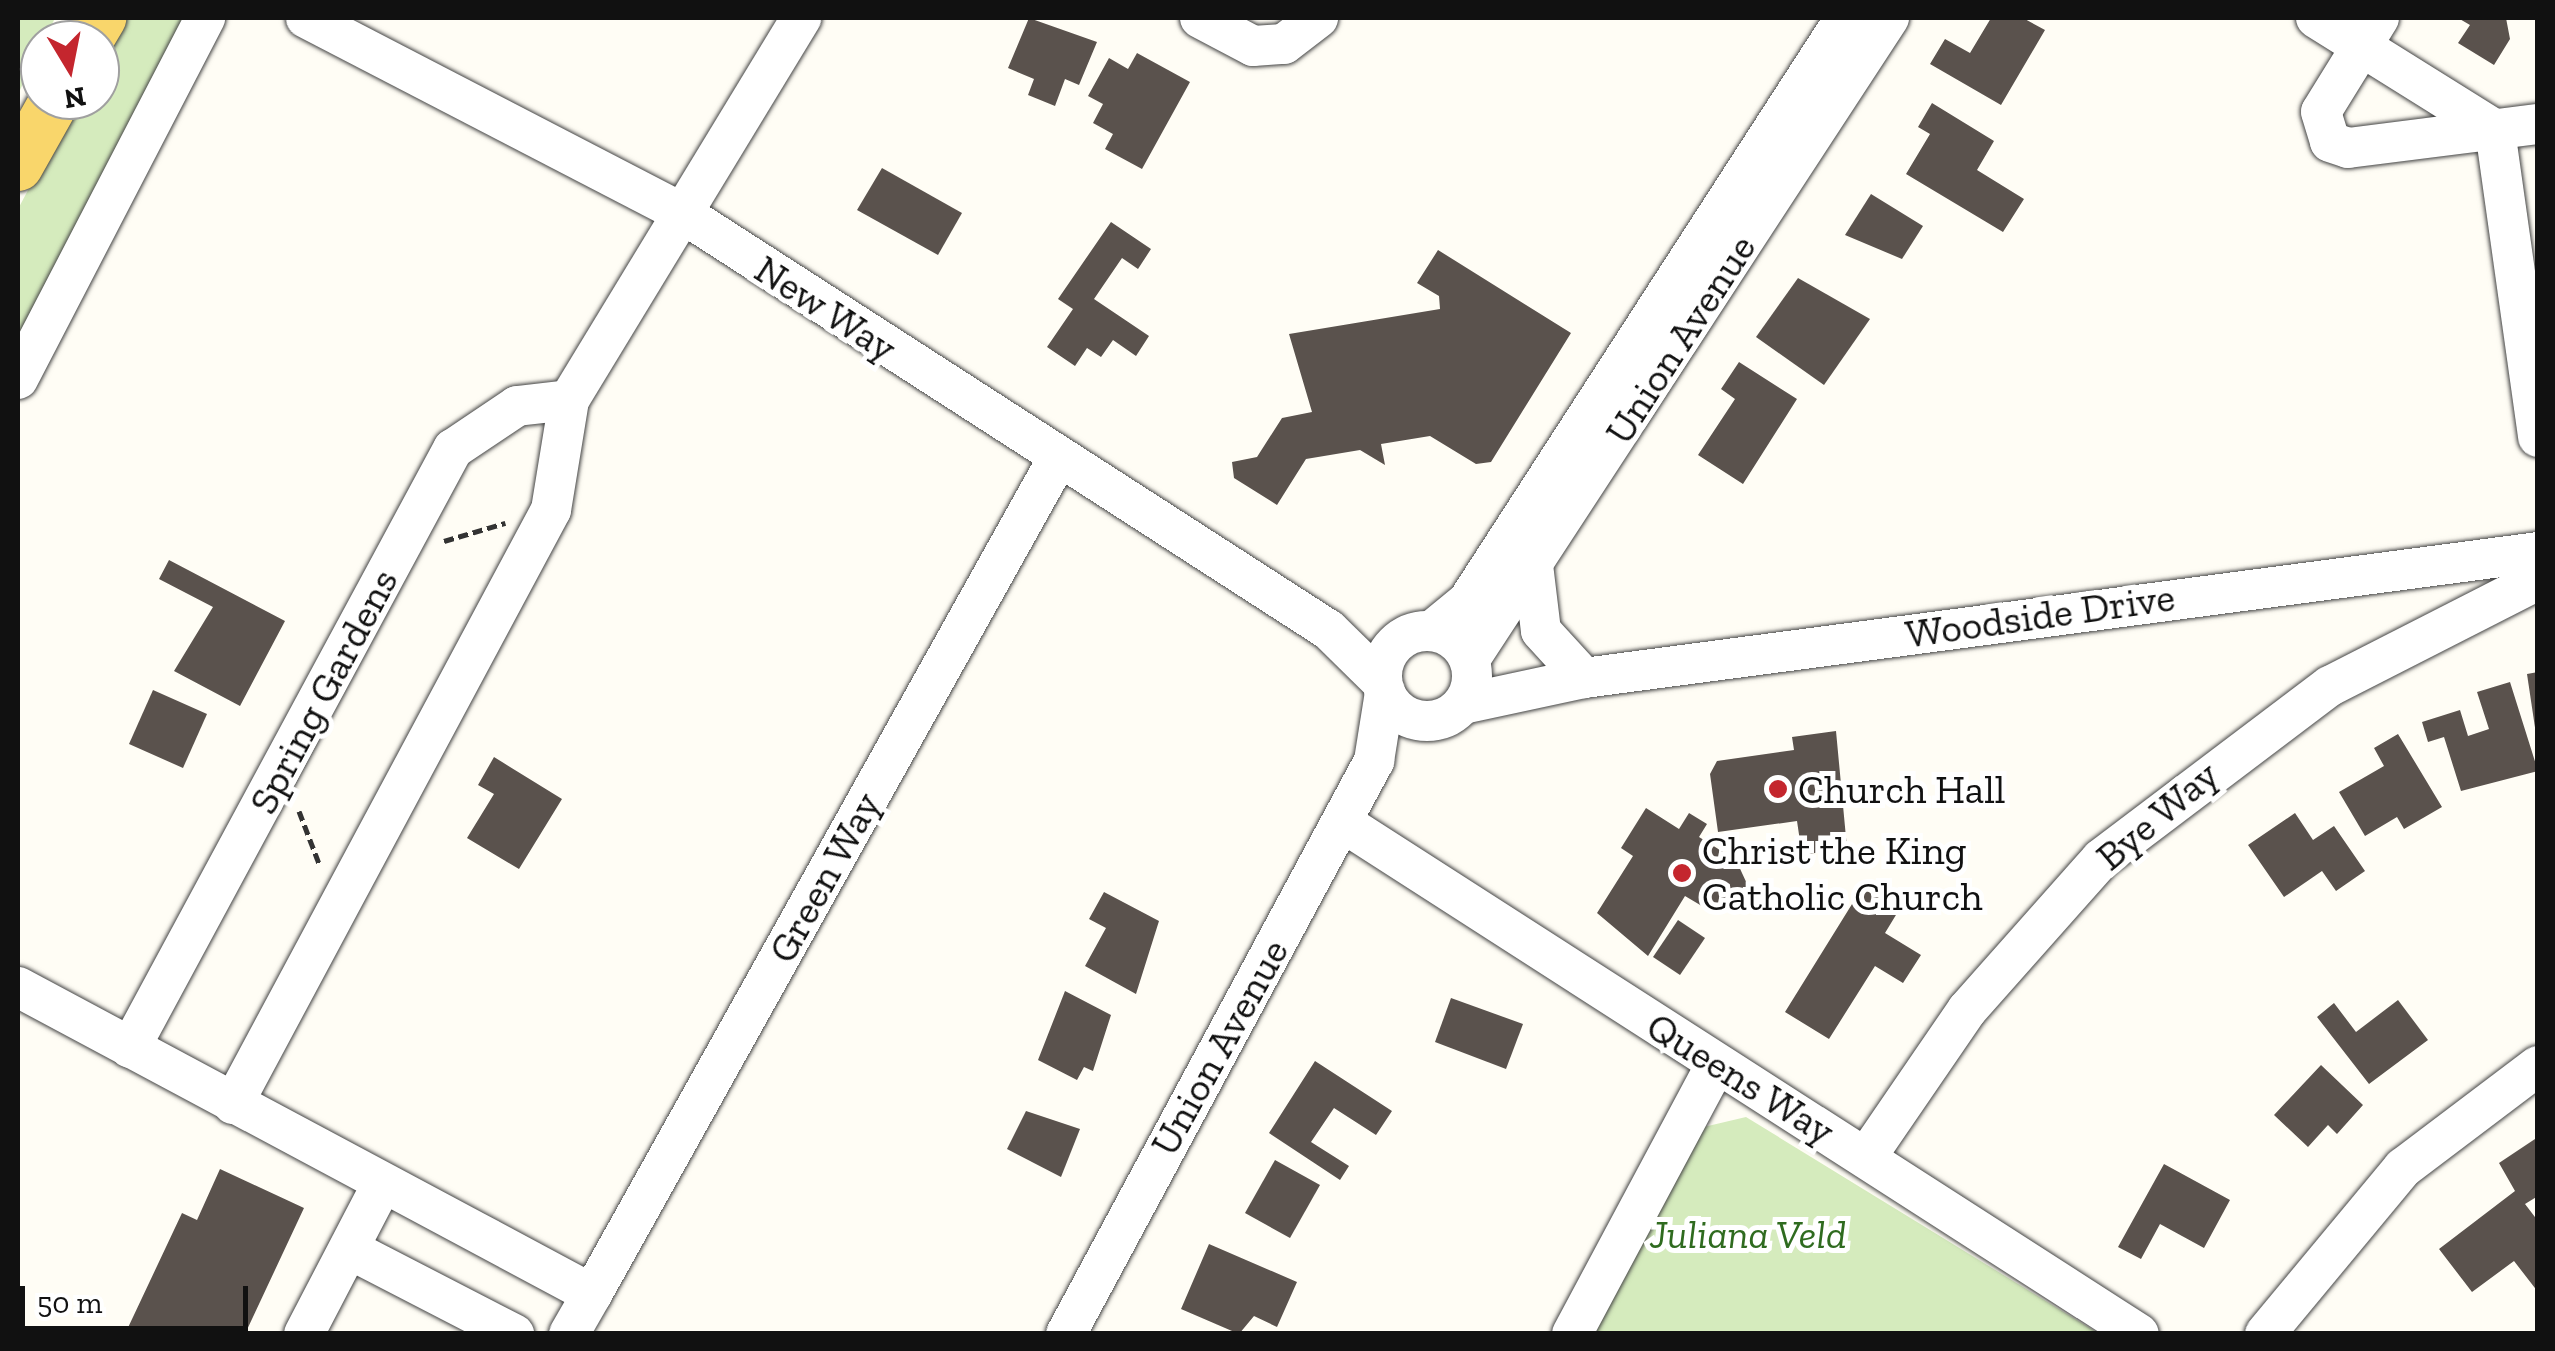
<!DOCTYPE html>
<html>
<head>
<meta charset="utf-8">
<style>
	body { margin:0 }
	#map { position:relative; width:2555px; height:1351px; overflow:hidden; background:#fffdf5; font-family:"Zilla Slab",serif }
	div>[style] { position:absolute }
	.green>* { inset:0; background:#d5ebbd }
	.building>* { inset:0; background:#5a524d }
	.path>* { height:5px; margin-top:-2.5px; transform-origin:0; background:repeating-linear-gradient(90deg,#333 0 10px,transparent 0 15px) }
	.roads { filter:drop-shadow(0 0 2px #444) drop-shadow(0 0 2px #444) }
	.minor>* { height:40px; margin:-20px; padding:0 20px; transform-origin:20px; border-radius:20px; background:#fff }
	.minor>.ring { margin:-20px; padding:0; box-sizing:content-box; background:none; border:40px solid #fff; border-radius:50% }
	.major>* { height:50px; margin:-25px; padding:0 25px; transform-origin:25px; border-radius:25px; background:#f9d66b }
	.dots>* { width:28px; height:28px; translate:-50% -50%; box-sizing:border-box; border:5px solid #fff; border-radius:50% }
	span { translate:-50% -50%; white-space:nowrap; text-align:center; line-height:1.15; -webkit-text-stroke:10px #fff; paint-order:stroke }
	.street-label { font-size:40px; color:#111 }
	.poi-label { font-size:40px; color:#111 }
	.left { translate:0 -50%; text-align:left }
	.park-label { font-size:40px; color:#2f6b1f; font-style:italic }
	.frame { position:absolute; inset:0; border:20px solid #111; pointer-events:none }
	.north { position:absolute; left:20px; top:20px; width:100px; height:100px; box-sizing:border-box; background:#fff; border:2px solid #a0a0a0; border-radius:50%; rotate:170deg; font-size:28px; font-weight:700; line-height:40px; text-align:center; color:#111 }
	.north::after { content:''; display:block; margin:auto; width:35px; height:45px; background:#c4262e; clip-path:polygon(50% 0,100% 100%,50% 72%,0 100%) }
	.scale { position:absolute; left:20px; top:1286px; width:228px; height:45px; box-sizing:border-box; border:5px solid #111; border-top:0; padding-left:12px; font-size:30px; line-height:35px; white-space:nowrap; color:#111; -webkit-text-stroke:8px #fff; paint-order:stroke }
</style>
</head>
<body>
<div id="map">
	<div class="green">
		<div style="clip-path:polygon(18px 18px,55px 18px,18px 94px)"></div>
		<div style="clip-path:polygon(121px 18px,184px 18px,18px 341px,18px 209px,76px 100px,100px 100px,100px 56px)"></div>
		<div style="clip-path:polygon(1746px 1117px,2098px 1333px,1585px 1334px,1691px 1130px)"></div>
	</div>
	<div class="building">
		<div style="clip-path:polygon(1029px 18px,1097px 42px,1079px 85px,1065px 79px,1055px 106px,1028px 95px,1034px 79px,1008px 68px)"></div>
		<div style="clip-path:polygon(1991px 18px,2023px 18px,2045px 30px,2001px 105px,1930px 64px,1945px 39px,1970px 53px)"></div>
		<div style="clip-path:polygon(2458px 18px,2506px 18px,2510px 39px,2494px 65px,2458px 43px,2470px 25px)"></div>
		<div style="clip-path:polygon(1137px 53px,1190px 82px,1142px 169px,1105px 149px,1113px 134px,1093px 123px,1103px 104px,1088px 96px,1109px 58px,1128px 69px)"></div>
		<div style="clip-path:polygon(1932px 103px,1994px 141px,1977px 170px,2024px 199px,2003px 232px,1906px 174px,1930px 134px,1918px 127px)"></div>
		<div style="clip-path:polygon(882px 168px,962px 213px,938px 255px,857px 210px)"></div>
		<div style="clip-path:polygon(1871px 194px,1923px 226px,1902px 259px,1845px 235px)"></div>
		<div style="clip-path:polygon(1111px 222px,1151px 249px,1138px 269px,1122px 258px,1094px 299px,1149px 336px,1136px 356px,1113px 340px,1101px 357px,1087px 348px,1075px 366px,1047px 347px,1073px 309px,1058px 299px)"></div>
		<div style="clip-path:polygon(1438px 250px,1571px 333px,1491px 462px,1476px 464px,1430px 436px,1381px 444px,1385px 465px,1360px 450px,1306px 459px,1277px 505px,1234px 478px,1232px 462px,1257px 457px,1282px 418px,1312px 412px,1289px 334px,1440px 309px,1439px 296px,1417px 283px)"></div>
		<div style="clip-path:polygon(1798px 278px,1870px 319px,1824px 385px,1756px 337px)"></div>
		<div style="clip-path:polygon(1739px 362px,1797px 399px,1743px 484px,1698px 455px,1735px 399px,1721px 389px)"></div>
		<div style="clip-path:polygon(169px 560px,285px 621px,240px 706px,174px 671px,213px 607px,159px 579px)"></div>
		<div style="clip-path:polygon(2538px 672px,2538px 741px,2537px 741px,2527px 674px)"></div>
		<div style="clip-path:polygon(2510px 682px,2538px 771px,2461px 791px,2444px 737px,2428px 742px,2422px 722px,2460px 710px,2468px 736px,2489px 729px,2477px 692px)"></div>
		<div style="clip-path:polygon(153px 690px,207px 714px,183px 768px,129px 744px)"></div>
		<div style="clip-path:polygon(1836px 731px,1847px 848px,1802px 855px,1797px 821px,1718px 832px,1710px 774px,1717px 761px,1794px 750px,1792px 737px)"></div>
		<div style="clip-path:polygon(2398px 734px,2442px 807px,2404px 829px,2397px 817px,2365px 836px,2339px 792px,2384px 766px,2374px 748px)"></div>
		<div style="clip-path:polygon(494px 757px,562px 799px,519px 869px,467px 838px,494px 794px,478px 785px)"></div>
		<div style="clip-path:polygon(1646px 808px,1679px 829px,1689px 813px,1707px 824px,1699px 837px,1736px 860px,1748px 886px,1734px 905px,1712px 912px,1685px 896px,1648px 956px,1597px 913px,1633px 856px,1621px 848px)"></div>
		<div style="clip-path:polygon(2295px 813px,2313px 840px,2334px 826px,2365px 871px,2336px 891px,2322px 871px,2284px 897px,2248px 845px)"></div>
		<div style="clip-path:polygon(1862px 888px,1899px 910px,1885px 933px,1921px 955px,1903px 983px,1875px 966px,1829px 1039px,1785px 1012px)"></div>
		<div style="clip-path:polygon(1104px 892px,1159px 921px,1136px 994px,1085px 966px,1106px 928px,1089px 919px)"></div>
		<div style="clip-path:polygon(1678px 920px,1705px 938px,1680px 975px,1653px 957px)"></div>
		<div style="clip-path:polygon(1065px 991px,1111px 1015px,1093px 1071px,1084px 1067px,1077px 1080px,1038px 1060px)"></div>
		<div style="clip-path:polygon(1451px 998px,1523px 1024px,1506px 1069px,1435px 1042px)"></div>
		<div style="clip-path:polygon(2398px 1000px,2428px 1040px,2369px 1084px,2317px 1017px,2334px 1003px,2356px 1032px)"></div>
		<div style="clip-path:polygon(1315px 1061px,1392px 1111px,1376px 1135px,1334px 1108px,1311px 1142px,1349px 1166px,1340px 1180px,1269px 1133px)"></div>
		<div style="clip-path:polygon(2321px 1065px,2363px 1105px,2337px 1134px,2328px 1125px,2308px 1147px,2274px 1115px)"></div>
		<div style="clip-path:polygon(1026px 1111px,1080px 1129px,1061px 1177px,1007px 1149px)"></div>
		<div style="clip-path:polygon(2538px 1137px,2538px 1196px,2525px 1204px,2538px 1221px,2538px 1292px,2514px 1261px,2472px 1292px,2439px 1249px,2515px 1191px,2499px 1163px)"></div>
		<div style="clip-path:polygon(1275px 1160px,1320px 1185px,1290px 1238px,1245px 1213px)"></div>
		<div style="clip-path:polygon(2164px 1164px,2230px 1200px,2204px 1248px,2160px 1224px,2141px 1259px,2118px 1247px)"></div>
		<div style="clip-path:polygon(220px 1169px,304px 1208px,245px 1334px,125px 1334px,182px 1213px,197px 1220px)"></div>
		<div style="clip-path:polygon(1209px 1244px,1297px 1282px,1277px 1327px,1254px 1316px,1239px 1334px,1181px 1309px)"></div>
	</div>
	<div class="path">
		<div style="left:444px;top:541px;width:64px;rotate:-16.4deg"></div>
		<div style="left:299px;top:811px;width:59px;rotate:69.1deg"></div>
	</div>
	<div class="roads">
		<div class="minor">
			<div style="left:306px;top:18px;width:420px;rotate:27.4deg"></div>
			<div style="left:679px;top:211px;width:773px;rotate:32.81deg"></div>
			<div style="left:1329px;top:630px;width:74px;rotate:44.5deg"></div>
			<div style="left:1200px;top:18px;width:60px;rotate:27.8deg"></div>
			<div style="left:1253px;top:46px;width:31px;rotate:-4deg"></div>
			<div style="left:1284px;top:44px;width:43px;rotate:-37.4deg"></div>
			<div style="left:2316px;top:18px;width:211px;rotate:32deg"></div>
			<div style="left:2379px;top:18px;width:110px;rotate:121.7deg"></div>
			<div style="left:2321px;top:112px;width:31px;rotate:73deg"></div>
			<div style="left:2330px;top:142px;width:19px;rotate:18deg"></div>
			<div style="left:2348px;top:148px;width:192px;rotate:-7.2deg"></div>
			<div style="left:2495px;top:130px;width:310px;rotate:82deg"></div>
			<div style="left:18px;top:379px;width:407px;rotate:-62.6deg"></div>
			<div style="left:1533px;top:565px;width:66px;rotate:83.1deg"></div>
			<div style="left:1541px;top:631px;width:64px;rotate:47.5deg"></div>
			<div style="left:1433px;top:630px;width:45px;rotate:-39.6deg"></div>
			<div style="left:1468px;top:601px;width:694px;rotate:-57.11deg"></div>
			<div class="ring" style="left:1382px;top:631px;width:50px;height:50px"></div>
			<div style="left:1470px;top:659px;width:766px;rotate:-56.83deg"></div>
			<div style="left:1463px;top:704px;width:124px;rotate:-12.1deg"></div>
			<div style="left:1584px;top:678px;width:962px;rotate:-7.52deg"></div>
			<div style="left:1342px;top:822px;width:947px;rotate:32.72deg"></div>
			<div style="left:18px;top:987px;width:651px;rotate:28.14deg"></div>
			<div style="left:592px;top:1294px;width:955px;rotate:-60.86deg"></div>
			<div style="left:130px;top:1048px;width:681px;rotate:-61.67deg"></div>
			<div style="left:453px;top:449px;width:77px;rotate:-33.9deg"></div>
			<div style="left:517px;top:406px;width:52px;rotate:-6.6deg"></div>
			<div style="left:233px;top:1104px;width:674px;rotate:-61.84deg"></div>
			<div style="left:551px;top:510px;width:111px;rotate:-80.7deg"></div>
			<div style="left:569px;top:400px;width:447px;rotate:-58.7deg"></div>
			<div style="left:1867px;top:1156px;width:177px;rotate:-55.6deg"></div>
			<div style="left:1967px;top:1010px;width:202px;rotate:-48.4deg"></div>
			<div style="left:2101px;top:859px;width:287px;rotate:-37.1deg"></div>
			<div style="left:2330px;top:686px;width:233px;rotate:-27deg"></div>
			<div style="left:349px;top:1249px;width:186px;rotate:27.3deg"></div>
			<div style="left:304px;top:1334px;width:167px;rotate:-62.5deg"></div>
			<div style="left:569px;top:1334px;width:46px;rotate:-60.1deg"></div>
			<div style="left:1066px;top:1334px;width:651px;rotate:-61.74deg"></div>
			<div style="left:1374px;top:761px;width:70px;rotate:-80.9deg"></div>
			<div style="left:1572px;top:1334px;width:306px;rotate:-61.9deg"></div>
			<div style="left:2265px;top:1334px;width:216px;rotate:-50.3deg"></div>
			<div style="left:2403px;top:1168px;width:169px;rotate:-37.1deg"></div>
		</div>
		<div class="major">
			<div style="left:88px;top:40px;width:26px;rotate:-59deg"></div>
			<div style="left:18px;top:166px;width:76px;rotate:-60.7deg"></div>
		</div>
	</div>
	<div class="dots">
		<div style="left:1778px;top:789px;background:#c4262e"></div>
		<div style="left:1682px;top:873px;background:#c4262e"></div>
	</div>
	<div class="street-label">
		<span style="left:826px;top:308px;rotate:33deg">New Way</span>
		<span style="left:1680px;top:339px;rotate:-57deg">Union Avenue</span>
		<span style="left:2040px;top:615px;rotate:-8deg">Woodside Drive</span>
		<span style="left:323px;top:691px;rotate:-62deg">Spring Gardens</span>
		<span style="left:2157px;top:815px;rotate:-40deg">Bye Way</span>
		<span style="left:824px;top:877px;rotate:-61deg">Green Way</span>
		<span style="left:1219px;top:1047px;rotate:-61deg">Union Avenue</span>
		<span style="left:1741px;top:1078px;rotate:32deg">Queens Way</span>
	</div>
	<div class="poi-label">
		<span class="left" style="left:1798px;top:789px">Church Hall</span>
		<span class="left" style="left:1702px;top:873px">Christ the King<br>Catholic Church</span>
	</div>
	<div class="park-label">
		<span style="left:1748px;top:1234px">Juliana Veld</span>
	</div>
	<div class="frame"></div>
	<div class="north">N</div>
	<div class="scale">50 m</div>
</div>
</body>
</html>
